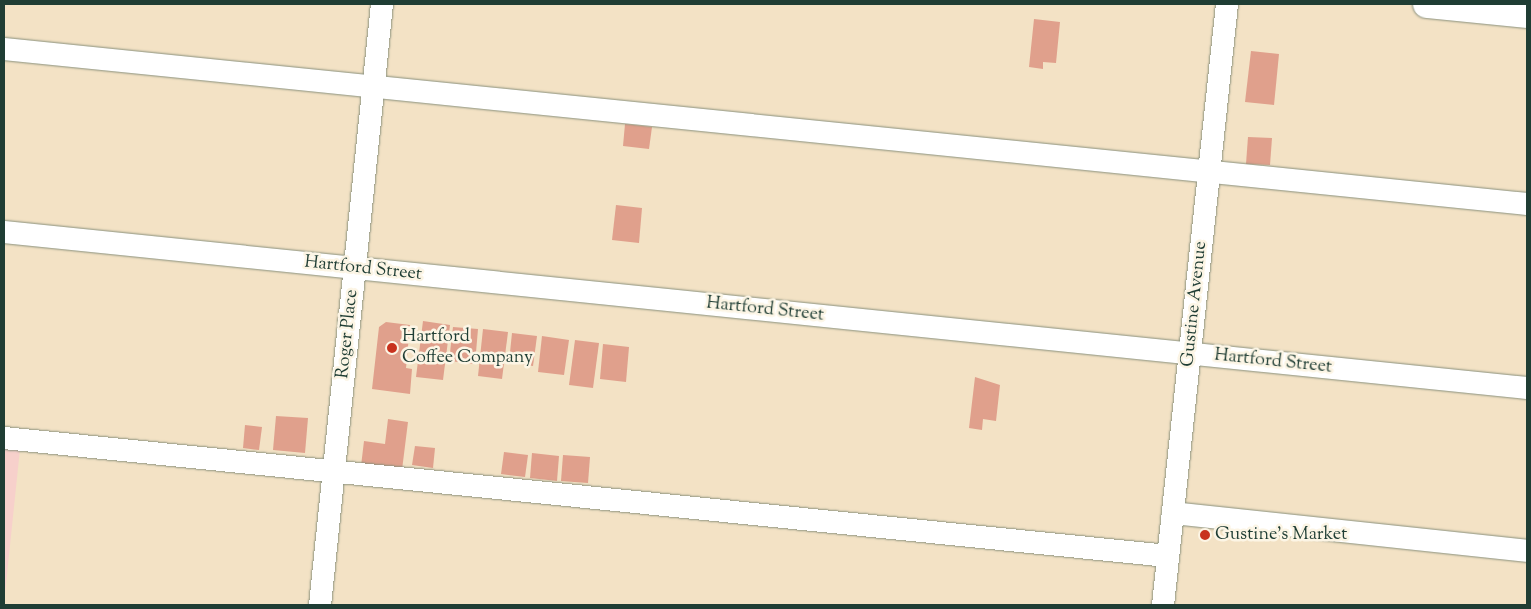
<!DOCTYPE html>
<html>
<head>
<meta charset="utf-8">
<style>
	body { margin:0 }
	#map { position:relative; width:1531px; height:609px; overflow:hidden; background:#f3e2c5; font-family:"Sorts Mill Goudy",serif }
	div>[style] { position:absolute }
	.built>* { inset:0; background:#f7d0cb }
	.building>* { inset:0; background:#e0a08c }
	.roads { filter:drop-shadow(0 0 1px #89907c) drop-shadow(0 0 1px #89907c) }
	.minor>* { height:22px; margin:-11px; padding:0 11px; transform-origin:11px; border-radius:11px; background:#fff }
	.major>* { height:28px; margin:-14px; padding:0 14px; transform-origin:14px; border-radius:14px; background:#fff }
	.dots>* { width:14px; height:14px; translate:-50% -50%; box-sizing:border-box; border:2px solid #fcf5e5; border-radius:50% }
	span { translate:-50% -50%; white-space:nowrap; text-align:center; line-height:1.15; -webkit-text-stroke:5px #fcf5e5; paint-order:stroke }
	.street-label { font-size:18px; color:#1f3d34 }
	.poi-label { font-size:18px; color:#1f3d34 }
	.left { translate:0 -50%; text-align:left }
	.frame { position:absolute; inset:0; border:5px solid #1f3d34; pointer-events:none }
</style>
</head>
<body>
<div id="map">
	<div class="built">
		<div style="clip-path:polygon(4px 447px,20px 449px,4px 603px)"></div>
	</div>
	<div class="building">
		<div style="clip-path:polygon(1034px 19px,1060px 22px,1056px 63px,1043px 62px,1043px 69px,1029px 67px)"></div>
		<div style="clip-path:polygon(1251px 51px,1279px 54px,1274px 105px,1245px 102px)"></div>
		<div style="clip-path:polygon(625px 124px,652px 127px,649px 149px,623px 146px)"></div>
		<div style="clip-path:polygon(1248px 137px,1272px 138px,1270px 165px,1246px 164px)"></div>
		<div style="clip-path:polygon(616px 205px,642px 208px,639px 243px,612px 240px)"></div>
		<div style="clip-path:polygon(423px 321px,450px 325px,443px 380px,416px 377px)"></div>
		<div style="clip-path:polygon(386px 322px,410px 325px,406px 368px,412px 369px,410px 394px,372px 389px,379px 327px)"></div>
		<div style="clip-path:polygon(453px 327px,478px 329px,475px 364px,449px 361px)"></div>
		<div style="clip-path:polygon(483px 329px,508px 332px,502px 379px,478px 376px)"></div>
		<div style="clip-path:polygon(512px 333px,537px 336px,533px 366px,509px 362px)"></div>
		<div style="clip-path:polygon(542px 336px,569px 340px,564px 375px,538px 372px)"></div>
		<div style="clip-path:polygon(575px 340px,599px 343px,593px 388px,569px 385px)"></div>
		<div style="clip-path:polygon(603px 344px,629px 347px,626px 382px,600px 379px)"></div>
		<div style="clip-path:polygon(975px 377px,1000px 385px,996px 421px,983px 419px,982px 430px,969px 428px)"></div>
		<div style="clip-path:polygon(276px 416px,308px 418px,305px 453px,273px 450px)"></div>
		<div style="clip-path:polygon(388px 419px,408px 422px,402px 470px,361px 466px,364px 441px,385px 444px)"></div>
		<div style="clip-path:polygon(245px 425px,262px 427px,259px 450px,243px 448px)"></div>
		<div style="clip-path:polygon(415px 446px,435px 448px,433px 468px,412px 465px)"></div>
		<div style="clip-path:polygon(504px 452px,528px 455px,525px 477px,501px 474px)"></div>
		<div style="clip-path:polygon(532px 453px,559px 456px,557px 481px,530px 478px)"></div>
		<div style="clip-path:polygon(563px 455px,590px 457px,588px 483px,561px 481px)"></div>
	</div>
	<div class="roads">
		<div class="minor">
			<div style="left:4px;top:49px;width:1531px;rotate:5.81deg"></div>
			<div style="left:4px;top:232px;width:1531px;rotate:5.85deg"></div>
			<div style="left:4px;top:438px;width:1170px;rotate:5.79deg"></div>
			<div style="left:1173px;top:513px;width:356px;rotate:6.1deg"></div>
			<div style="left:320px;top:605px;width:604px;rotate:-84.11deg"></div>
			<div style="left:1163px;top:605px;width:604px;rotate:-83.92deg"></div>
		</div>
		<div class="major">
			<div style="left:1427px;top:4px;width:100px;rotate:5.7deg"></div>
		</div>
	</div>
	<div class="dots">
		<div style="left:392px;top:348px;background:#c8321e"></div>
		<div style="left:1205px;top:535px;background:#c8321e"></div>
	</div>
	<div class="street-label">
		<span style="left:363px;top:269px;rotate:6deg">Hartford Street</span>
		<span style="left:1195px;top:304px;rotate:-84deg">Gustine Avenue</span>
		<span style="left:765px;top:310px;rotate:6deg">Hartford Street</span>
		<span style="left:348px;top:334px;rotate:-84deg">Roger Place</span>
		<span style="left:1273px;top:362px;rotate:6deg">Hartford Street</span>
	</div>
	<div class="poi-label">
		<span class="left" style="left:402px;top:348px">Hartford<br>Coffee Company</span>
		<span class="left" style="left:1215px;top:535px">Gustine's Market</span>
	</div>
	<div class="frame"></div>
</div>
</body>
</html>
